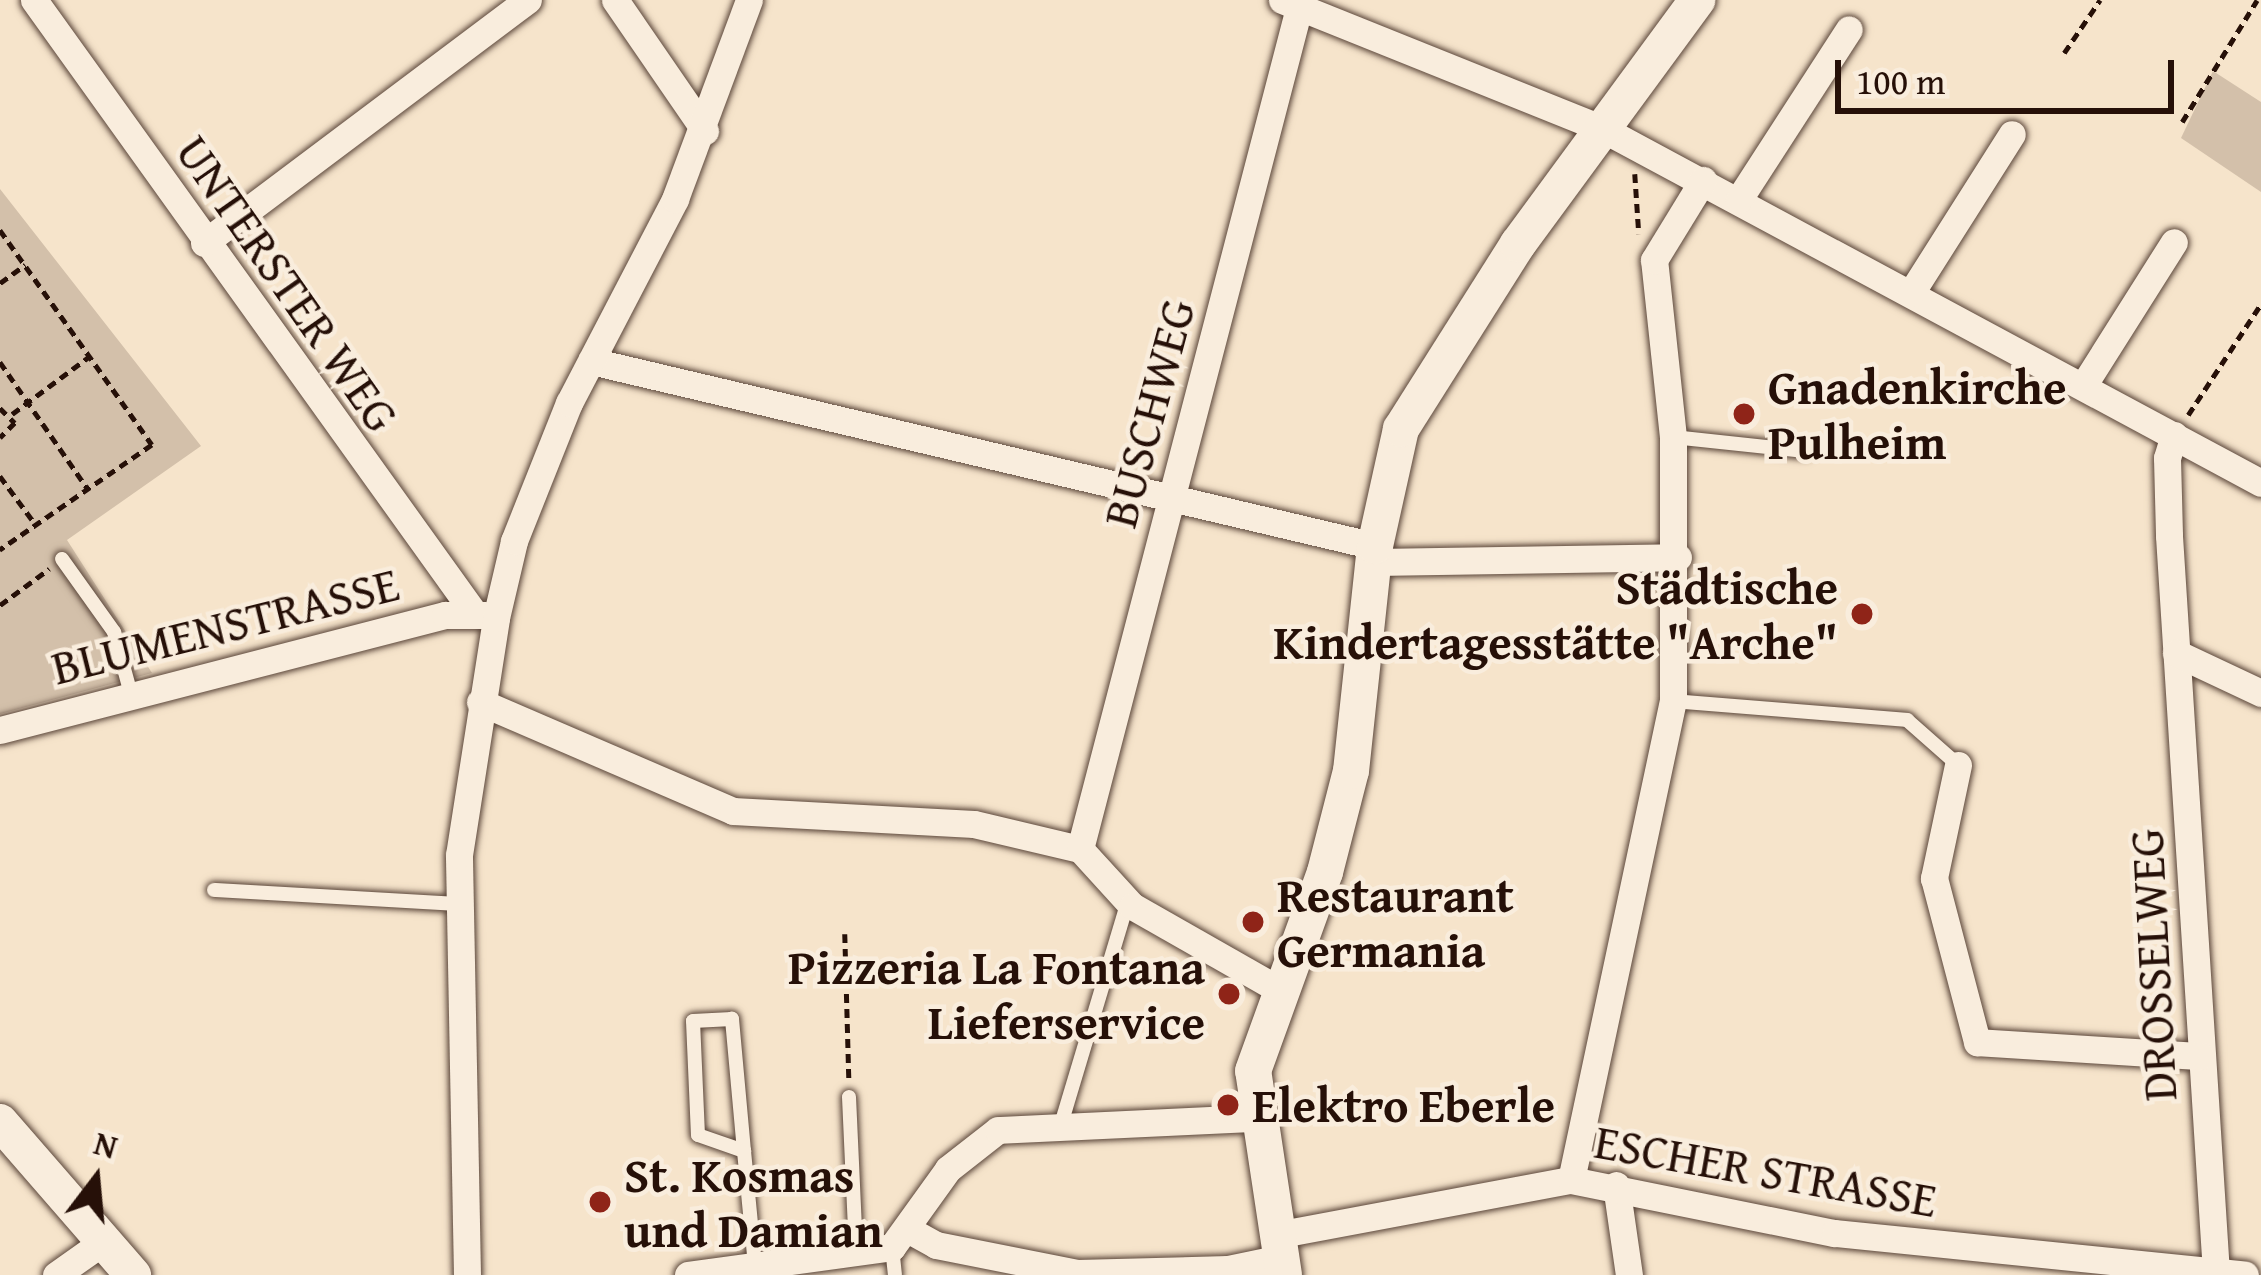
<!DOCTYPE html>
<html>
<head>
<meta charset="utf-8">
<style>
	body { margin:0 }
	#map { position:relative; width:2261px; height:1275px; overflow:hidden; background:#f6e4cb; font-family:"Gentium Book Plus",serif }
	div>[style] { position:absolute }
	.green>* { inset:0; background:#d3c0aa }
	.path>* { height:4.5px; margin-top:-2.25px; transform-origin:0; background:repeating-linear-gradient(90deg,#261008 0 9px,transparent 0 15px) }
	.roads { filter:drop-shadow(0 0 3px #5a4539) drop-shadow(0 0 3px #5a4539) }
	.lane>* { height:14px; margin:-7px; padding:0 7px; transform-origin:7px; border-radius:7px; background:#f9eddd }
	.street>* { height:27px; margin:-13.5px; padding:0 13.5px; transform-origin:13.5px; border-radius:13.5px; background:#f9eddd }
	.secondary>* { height:36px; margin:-18px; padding:0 18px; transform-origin:18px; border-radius:18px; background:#f9eddd }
	.dots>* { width:33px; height:33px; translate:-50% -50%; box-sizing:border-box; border:6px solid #f9eddd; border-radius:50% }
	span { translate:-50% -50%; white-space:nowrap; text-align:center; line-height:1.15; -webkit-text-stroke:9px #f9eddd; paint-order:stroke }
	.street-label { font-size:48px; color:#261008 }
	.poi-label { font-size:48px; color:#261008; font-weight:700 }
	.left { translate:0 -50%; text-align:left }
	.right { translate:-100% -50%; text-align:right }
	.north { position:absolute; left:36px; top:1119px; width:120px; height:120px; -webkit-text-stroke:9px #f9eddd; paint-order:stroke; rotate:16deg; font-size:33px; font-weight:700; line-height:48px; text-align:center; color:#261008 }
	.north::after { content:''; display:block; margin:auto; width:42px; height:54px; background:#261008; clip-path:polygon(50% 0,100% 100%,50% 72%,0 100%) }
	.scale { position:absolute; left:1835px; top:60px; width:339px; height:54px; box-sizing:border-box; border:6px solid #261008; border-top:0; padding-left:15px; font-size:36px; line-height:42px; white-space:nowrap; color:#261008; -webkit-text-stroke:9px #f9eddd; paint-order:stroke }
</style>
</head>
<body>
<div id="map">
	<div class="green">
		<div style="clip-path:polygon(2213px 71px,2261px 102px,2261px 192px,2181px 138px)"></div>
		<div style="clip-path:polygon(0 189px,201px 446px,67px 540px,152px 673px,0 714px)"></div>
	</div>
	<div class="path">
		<div style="left:2064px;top:53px;width:64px;rotate:-55.8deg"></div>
		<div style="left:2182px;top:122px;width:143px;rotate:-58.4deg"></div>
		<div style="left:1635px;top:174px;width:60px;rotate:86.2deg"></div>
		<div style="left:0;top:230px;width:263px;rotate:54.7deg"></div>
		<div style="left:152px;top:445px;width:185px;rotate:145.4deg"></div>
		<div style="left:0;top:283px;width:31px;rotate:-36deg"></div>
		<div style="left:0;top:362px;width:155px;rotate:55.3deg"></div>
		<div style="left:0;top:408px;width:21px;rotate:45deg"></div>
		<div style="left:15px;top:423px;width:21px;rotate:135deg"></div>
		<div style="left:12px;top:414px;width:97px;rotate:-36.6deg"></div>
		<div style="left:2188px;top:415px;width:133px;rotate:-56.7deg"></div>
		<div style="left:0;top:476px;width:61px;rotate:53.7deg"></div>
		<div style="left:0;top:605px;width:61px;rotate:-36.3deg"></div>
		<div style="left:845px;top:934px;width:146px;rotate:88.4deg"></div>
	</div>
	<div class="roads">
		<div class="lane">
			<div style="left:1673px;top:437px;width:133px;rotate:6.1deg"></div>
			<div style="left:62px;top:559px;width:90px;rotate:54.5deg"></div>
			<div style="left:114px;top:632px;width:64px;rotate:74.7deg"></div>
			<div style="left:1673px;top:701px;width:235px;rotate:4.6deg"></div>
			<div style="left:1907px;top:720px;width:68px;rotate:41.4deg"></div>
			<div style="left:214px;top:890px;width:246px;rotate:3.3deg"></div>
			<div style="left:849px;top:1097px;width:156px;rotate:87.4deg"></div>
			<div style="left:1062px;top:1121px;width:230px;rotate:-73.3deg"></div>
			<div style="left:744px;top:1151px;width:133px;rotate:-95.2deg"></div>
			<div style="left:732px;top:1019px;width:39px;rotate:177deg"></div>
			<div style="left:693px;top:1021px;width:114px;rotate:87.5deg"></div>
			<div style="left:698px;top:1135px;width:49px;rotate:19.2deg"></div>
			<div style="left:744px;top:1151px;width:116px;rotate:84.5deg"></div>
			<div style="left:892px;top:1247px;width:28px;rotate:84deg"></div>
		</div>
		<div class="street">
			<div style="left:34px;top:0;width:755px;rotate:54.33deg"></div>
			<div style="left:615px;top:0;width:159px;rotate:55.5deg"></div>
			<div style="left:1282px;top:0;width:344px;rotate:21.9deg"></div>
			<div style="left:1601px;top:128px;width:749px;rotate:28.27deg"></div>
			<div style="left:1739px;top:199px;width:202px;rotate:-57.1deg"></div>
			<div style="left:204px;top:243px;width:405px;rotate:-36.9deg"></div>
			<div style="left:1911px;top:293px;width:188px;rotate:-57.6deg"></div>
			<div style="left:591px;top:361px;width:806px;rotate:13.28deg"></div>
			<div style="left:2083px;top:386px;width:170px;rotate:-57.7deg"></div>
			<div style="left:2174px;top:435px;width:24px;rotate:107deg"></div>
			<div style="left:2167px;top:458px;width:78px;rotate:88.5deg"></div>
			<div style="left:2169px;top:536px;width:738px;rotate:86.35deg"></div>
			<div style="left:1373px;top:562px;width:305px;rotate:-0.9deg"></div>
			<div style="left:2176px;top:653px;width:94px;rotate:25.2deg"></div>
			<div style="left:480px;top:702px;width:275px;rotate:23.3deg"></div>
			<div style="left:733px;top:811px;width:241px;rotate:3.1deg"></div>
			<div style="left:974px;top:824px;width:109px;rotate:13.3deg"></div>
			<div style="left:1080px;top:849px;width:77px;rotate:47.6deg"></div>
			<div style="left:1132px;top:906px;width:170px;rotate:29.6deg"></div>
			<div style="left:0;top:730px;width:460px;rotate:-14.5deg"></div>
			<div style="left:445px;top:615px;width:40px"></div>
			<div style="left:1958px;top:765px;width:116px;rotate:102deg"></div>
			<div style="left:1934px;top:878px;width:170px;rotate:75.3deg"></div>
			<div style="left:1977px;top:1042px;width:224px;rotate:3.6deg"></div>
			<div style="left:1080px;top:849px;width:877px;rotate:-75.41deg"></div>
			<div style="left:1571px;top:1180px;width:490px;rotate:-78deg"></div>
			<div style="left:1673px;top:701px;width:264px;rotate:-90deg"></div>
			<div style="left:1673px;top:437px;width:178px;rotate:-96.1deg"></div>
			<div style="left:1654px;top:260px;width:94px;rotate:-58.5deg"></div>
			<div style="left:1616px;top:1185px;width:91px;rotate:81.8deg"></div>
			<div style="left:909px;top:1230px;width:31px;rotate:29deg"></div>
			<div style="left:936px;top:1245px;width:144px;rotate:11.2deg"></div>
			<div style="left:1077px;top:1273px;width:151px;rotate:-1.5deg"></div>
			<div style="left:1228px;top:1269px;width:54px;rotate:-11.7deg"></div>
			<div style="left:1276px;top:1235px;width:300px;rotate:-10.6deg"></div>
			<div style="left:1571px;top:1180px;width:269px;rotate:11.4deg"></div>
			<div style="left:1835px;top:1233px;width:412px;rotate:5.8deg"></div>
			<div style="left:56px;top:1275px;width:54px;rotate:-35.2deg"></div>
			<div style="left:467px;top:1275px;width:420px;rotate:-91.1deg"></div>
			<div style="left:459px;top:855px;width:240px;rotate:-81.1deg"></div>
			<div style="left:496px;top:618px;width:79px;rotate:-76.8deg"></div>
			<div style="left:514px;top:541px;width:149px;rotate:-68.3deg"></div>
			<div style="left:569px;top:403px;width:230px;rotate:-62.5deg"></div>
			<div style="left:675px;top:199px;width:212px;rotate:-69.6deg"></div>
			<div style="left:688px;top:1275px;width:206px;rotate:-7.8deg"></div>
			<div style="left:892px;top:1247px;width:96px;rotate:-54.3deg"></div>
			<div style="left:948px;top:1169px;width:63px;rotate:-38deg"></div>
			<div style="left:998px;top:1130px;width:256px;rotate:-2.7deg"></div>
		</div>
		<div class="secondary">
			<div style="left:0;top:1122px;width:203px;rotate:49deg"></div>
			<div style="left:1284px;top:1275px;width:206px;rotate:-98.6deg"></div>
			<div style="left:1253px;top:1071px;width:212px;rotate:-70.1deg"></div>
			<div style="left:1325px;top:872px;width:104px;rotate:-75.6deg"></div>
			<div style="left:1351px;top:771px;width:226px;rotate:-83.9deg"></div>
			<div style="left:1375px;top:546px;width:120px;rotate:-77.5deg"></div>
			<div style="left:1401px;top:429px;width:219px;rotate:-57.7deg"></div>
			<div style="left:1518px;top:244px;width:303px;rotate:-53.7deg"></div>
		</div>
	</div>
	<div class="dots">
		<div style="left:1744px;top:414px;background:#8f2418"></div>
		<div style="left:1862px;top:614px;background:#8f2418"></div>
		<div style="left:1253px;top:922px;background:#8f2418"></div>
		<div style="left:1229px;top:994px;background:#8f2418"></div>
		<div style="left:1228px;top:1105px;background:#8f2418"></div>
		<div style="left:600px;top:1202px;background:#8f2418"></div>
	</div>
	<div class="street-label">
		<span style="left:288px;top:283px;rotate:55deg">UNTERSTER WEG</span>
		<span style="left:1148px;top:413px;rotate:-75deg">BUSCHWEG</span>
		<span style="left:225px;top:625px;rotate:-14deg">BLUMENSTRASSE</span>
		<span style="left:2152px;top:965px;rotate:-93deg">DROSSELWEG</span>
		<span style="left:1766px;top:1170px;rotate:10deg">ESCHER STRASSE</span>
	</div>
	<div class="poi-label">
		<span class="left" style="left:1768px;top:414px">Gnadenkirche<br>Pulheim</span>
		<span class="right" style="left:1838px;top:614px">Städtische<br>Kindertagesstätte "Arche"</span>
		<span class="left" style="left:1277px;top:922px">Restaurant<br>Germania</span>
		<span class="right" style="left:1205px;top:994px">Pizzeria La Fontana<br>Lieferservice</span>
		<span class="left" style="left:1252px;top:1105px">Elektro Eberle</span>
		<span class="left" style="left:624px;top:1202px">St. Kosmas<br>und Damian</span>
	</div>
	<div class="north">N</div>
	<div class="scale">100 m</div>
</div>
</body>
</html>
